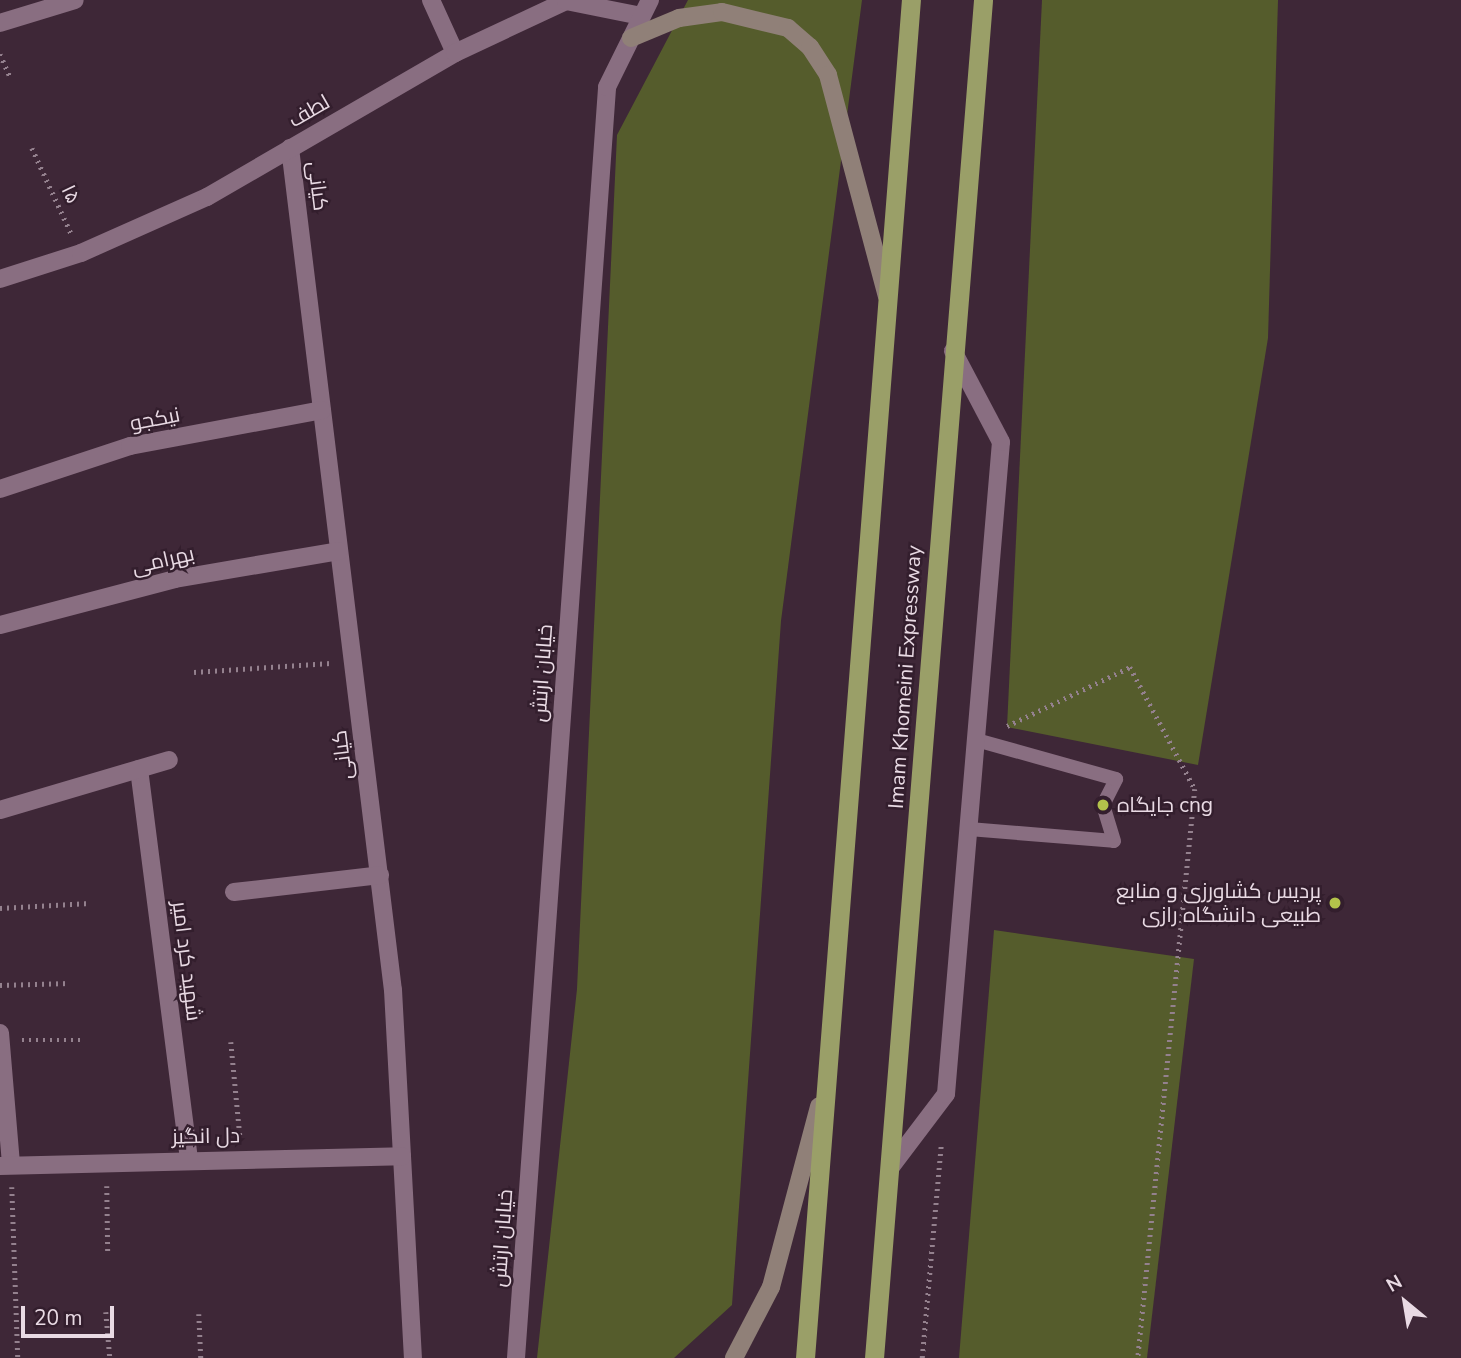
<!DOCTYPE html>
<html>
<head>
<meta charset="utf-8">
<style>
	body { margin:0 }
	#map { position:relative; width:1461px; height:1358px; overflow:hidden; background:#3e2737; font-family:"Nunito Sans",Cairo,sans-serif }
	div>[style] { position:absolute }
	.green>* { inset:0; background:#555c2c }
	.path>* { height:4.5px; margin-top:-2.25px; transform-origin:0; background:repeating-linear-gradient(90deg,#94818e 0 2px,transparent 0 7px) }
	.service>* { height:14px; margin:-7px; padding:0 7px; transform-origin:7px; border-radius:7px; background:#896e81 }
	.minor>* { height:18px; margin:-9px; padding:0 9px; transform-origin:9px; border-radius:9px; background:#896e81 }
	.tertiary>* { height:18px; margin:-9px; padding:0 9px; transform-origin:9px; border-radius:9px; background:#896e81 }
	.secondary>* { height:18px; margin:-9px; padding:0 9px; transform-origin:9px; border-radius:9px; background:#908078 }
	.trunk>* { height:19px; margin:-9.5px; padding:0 9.5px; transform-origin:9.5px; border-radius:9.5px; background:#9a9f68 }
	.dots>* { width:19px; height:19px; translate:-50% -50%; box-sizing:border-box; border:4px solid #331e2d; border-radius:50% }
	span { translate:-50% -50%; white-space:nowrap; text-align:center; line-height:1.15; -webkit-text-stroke:5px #331e2d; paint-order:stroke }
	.street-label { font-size:21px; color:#e9dae4 }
	.poi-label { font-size:21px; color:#e9dae4 }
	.left { translate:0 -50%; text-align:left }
	.right { translate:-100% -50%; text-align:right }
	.north { position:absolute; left:1370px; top:1267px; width:70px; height:70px; -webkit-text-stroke:5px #331e2d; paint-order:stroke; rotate:330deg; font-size:19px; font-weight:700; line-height:28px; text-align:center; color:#e9dae4 }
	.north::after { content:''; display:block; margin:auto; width:24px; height:32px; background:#e9dae4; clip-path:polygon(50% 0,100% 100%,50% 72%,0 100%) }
	.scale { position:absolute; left:21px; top:1306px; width:93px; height:32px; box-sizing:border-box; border:4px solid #e9dae4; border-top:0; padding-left:9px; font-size:21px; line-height:24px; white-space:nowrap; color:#e9dae4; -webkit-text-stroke:5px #331e2d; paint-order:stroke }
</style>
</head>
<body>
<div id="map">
	<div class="green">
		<div style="clip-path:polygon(688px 0,862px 0,781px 621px,732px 1305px,674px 1358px,537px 1358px,577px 989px,617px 135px)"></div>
		<div style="clip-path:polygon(1042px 0,1278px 0,1268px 338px,1198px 765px,1007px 727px)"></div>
		<div style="clip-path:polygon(994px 930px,1194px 959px,1147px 1358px,959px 1358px)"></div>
	</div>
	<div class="path">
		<div style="left:0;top:54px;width:27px;rotate:66deg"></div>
		<div style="left:32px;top:148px;width:94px;rotate:65.4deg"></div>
		<div style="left:194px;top:672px;width:137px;rotate:-3.8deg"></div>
		<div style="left:1007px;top:726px;width:136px;rotate:-25.6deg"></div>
		<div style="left:1130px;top:667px;width:138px;rotate:62deg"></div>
		<div style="left:1195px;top:789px;width:572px;rotate:95.72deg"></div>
		<div style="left:0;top:908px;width:90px;rotate:-3.2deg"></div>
		<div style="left:0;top:985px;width:70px;rotate:-1.6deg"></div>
		<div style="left:22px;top:1040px;width:61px"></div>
		<div style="left:231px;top:1042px;width:94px;rotate:84.5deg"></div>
		<div style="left:107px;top:1186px;width:68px;rotate:89.2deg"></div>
		<div style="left:12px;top:1187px;width:171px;rotate:88deg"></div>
		<div style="left:106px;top:1312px;width:46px;rotate:85deg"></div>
		<div style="left:199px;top:1314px;width:44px;rotate:87.4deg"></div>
		<div style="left:922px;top:1358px;width:216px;rotate:-84.9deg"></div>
	</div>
	<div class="service">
		<div style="left:969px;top:829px;width:145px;rotate:4.7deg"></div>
		<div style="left:1114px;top:841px;width:38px;rotate:-107deg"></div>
		<div style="left:1103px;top:805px;width:29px;rotate:-63deg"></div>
		<div style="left:1116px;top:779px;width:145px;rotate:-164.4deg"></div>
	</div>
	<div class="minor">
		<div style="left:431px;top:0;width:58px;rotate:65.6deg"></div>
		<div style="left:0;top:23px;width:78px;rotate:-17deg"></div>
		<div style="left:290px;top:148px;width:848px;rotate:83.03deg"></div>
		<div style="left:393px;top:990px;width:369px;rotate:86.9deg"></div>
		<div style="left:0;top:279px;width:85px;rotate:-17.8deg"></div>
		<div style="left:81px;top:253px;width:138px;rotate:-24deg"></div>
		<div style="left:207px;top:197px;width:287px;rotate:-30.1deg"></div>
		<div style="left:455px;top:53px;width:123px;rotate:-25.1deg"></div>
		<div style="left:566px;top:1px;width:76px;rotate:11.3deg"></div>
		<div style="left:0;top:489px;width:137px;rotate:-18.3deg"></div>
		<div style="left:130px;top:446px;width:195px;rotate:-10.6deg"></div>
		<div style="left:0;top:625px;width:181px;rotate:-14.7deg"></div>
		<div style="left:175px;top:579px;width:166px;rotate:-9.7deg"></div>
		<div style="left:139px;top:769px;width:393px;rotate:82.7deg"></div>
		<div style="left:0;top:810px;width:176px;rotate:-16.5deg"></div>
		<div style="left:234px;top:892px;width:147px;rotate:-6.6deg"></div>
		<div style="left:0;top:1033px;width:132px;rotate:85.2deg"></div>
		<div style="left:0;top:1166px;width:402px;rotate:-1.4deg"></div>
		<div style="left:890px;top:1168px;width:93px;rotate:-52.9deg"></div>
		<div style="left:946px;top:1094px;width:654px;rotate:-85.18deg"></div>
		<div style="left:1001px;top:442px;width:103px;rotate:-117.8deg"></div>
	</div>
	<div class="tertiary">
		<div style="left:516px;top:1358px;width:1274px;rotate:-85.9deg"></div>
		<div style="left:607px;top:87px;width:97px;rotate:-63.7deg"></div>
	</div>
	<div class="secondary">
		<div style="left:631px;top:38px;width:52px;rotate:-22.6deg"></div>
		<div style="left:679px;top:18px;width:43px;rotate:-7.9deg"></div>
		<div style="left:722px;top:12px;width:68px;rotate:13.6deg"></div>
		<div style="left:788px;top:28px;width:29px;rotate:41deg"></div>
		<div style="left:810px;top:47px;width:33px;rotate:57deg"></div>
		<div style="left:828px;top:75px;width:229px;rotate:75.1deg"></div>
		<div style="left:734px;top:1358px;width:80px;rotate:-62.5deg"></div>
		<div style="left:771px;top:1287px;width:187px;rotate:-75.1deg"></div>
	</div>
	<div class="trunk">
		<div style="left:805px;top:1358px;width:1362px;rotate:-85.54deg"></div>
		<div style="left:874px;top:1358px;width:1362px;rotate:-85.41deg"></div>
	</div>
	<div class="dots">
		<div style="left:1103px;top:805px;background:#b3c24b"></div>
		<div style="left:1335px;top:903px;background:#b3c24b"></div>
	</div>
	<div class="street-label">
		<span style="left:309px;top:111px;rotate:-30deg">لطف</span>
		<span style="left:318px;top:186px;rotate:83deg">کیانی</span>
		<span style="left:71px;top:194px;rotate:65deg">۱۵</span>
		<span style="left:155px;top:419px;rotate:-11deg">نیکجو</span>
		<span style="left:163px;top:560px;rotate:-13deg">بهرامی</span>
		<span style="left:542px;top:673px;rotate:-86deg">خیابان ارتش</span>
		<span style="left:905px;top:677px;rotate:-86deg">Imam Khomeini Expressway</span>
		<span style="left:342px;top:755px;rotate:-97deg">کیانی</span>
		<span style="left:187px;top:961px;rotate:83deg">شهید کرد امیر</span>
		<span style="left:206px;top:1136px;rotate:-1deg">دل انگیز</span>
		<span style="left:502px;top:1238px;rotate:-86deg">خیابان ارتش</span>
	</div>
	<div class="poi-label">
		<span class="left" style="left:1117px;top:805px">جایگاه cng</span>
		<span class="right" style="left:1321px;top:903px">پردیس کشاورزی و منابع<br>طبیعی دانشگاه رازی</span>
	</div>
	<div class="north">N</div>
	<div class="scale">20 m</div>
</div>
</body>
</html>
